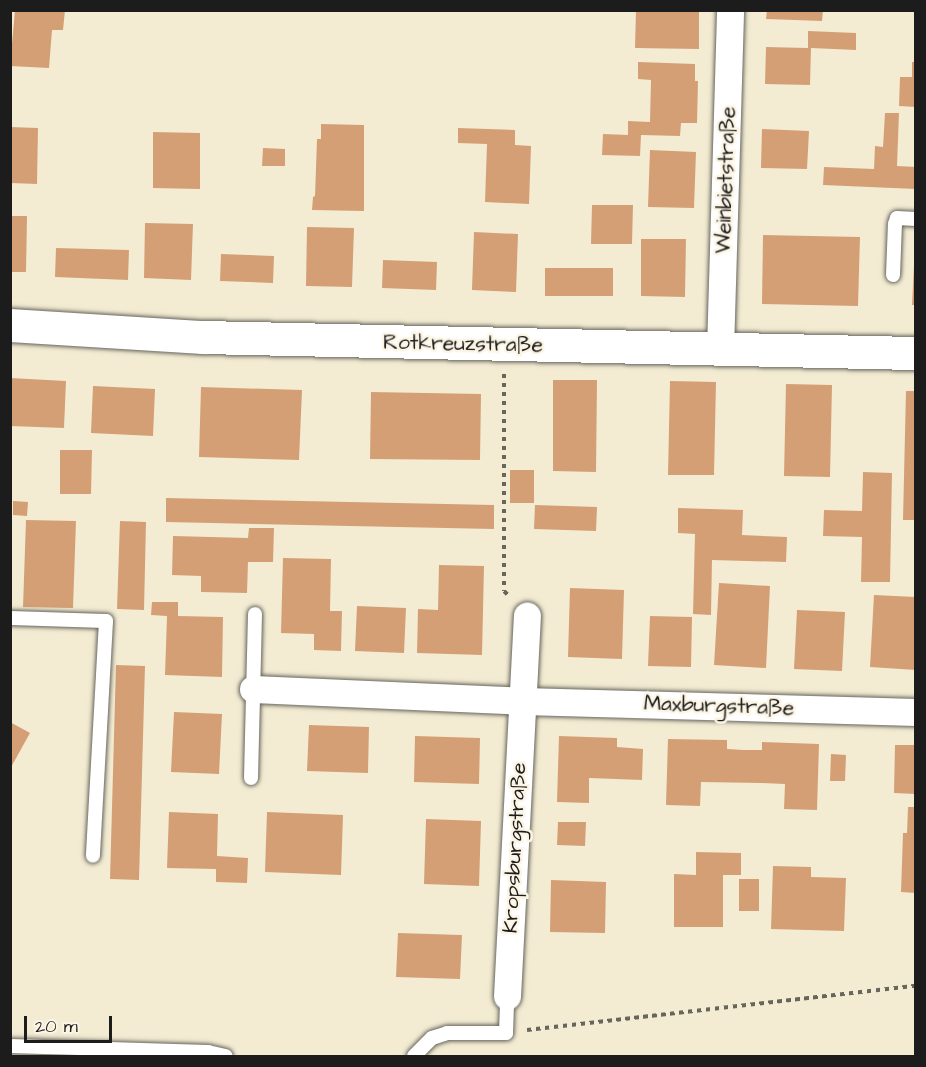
<!DOCTYPE html>
<html>
<head>
<meta charset="utf-8">
<style>
	body { margin:0 }
	#map { position:relative; width:926px; height:1067px; overflow:hidden; background:#f3ecd3; font-family:"Architects Daughter",sans-serif }
	div>[style] { position:absolute }
	.building>* { inset:0; background:#d59f75 }
	.path>* { height:4px; margin-top:-2px; transform-origin:0; background:repeating-linear-gradient(90deg,#67655c 0 4.5px,transparent 0 9px) }
	.roads { filter:drop-shadow(0 0 2px #67655c) drop-shadow(0 0 2px #67655c) }
	.lane>* { height:14px; margin:-7px; padding:0 7px; transform-origin:7px; border-radius:7px; background:#fff }
	.street>* { height:27px; margin:-13.5px; padding:0 13.5px; transform-origin:13.5px; border-radius:13.5px; background:#fff }
	.secondary>* { height:33px; margin:-16.5px; padding:0 16.5px; transform-origin:16.5px; border-radius:16.5px; background:#fff }
	span { translate:-50% -50%; white-space:nowrap; text-align:center; line-height:1.15; -webkit-text-stroke:5px #fcf5e5; paint-order:stroke }
	.street-label { font-size:21px; color:#1c1c1c }
	.frame { position:absolute; inset:0; border:12px solid #1c1c1c; pointer-events:none }
	.scale { position:absolute; left:24px; top:1016px; width:88px; height:27px; box-sizing:border-box; border:3px solid #1c1c1c; border-top:0; padding-left:8px; font-size:18px; line-height:21px; white-space:nowrap; color:#1c1c1c; -webkit-text-stroke:4px #fcf5e5; paint-order:stroke }
</style>
</head>
<body>
<div id="map">
	<div class="building">
		<div style="clip-path:polygon(15px 10px,65px 10px,63px 30px,52px 30px,49px 68px,10px 66px)"></div>
		<div style="clip-path:polygon(636px 10px,699px 10px,699px 49px,635px 48px)"></div>
		<div style="clip-path:polygon(767px 10px,823px 10px,822px 21px,766px 19px)"></div>
		<div style="clip-path:polygon(808px 31px,856px 33px,856px 50px,811px 48px,810px 85px,765px 84px,766px 47px,808px 48px)"></div>
		<div style="clip-path:polygon(638px 62px,695px 64px,695px 81px,698px 81px,697px 123px,681px 123px,680px 136px,641px 135px,640px 156px,602px 155px,603px 134px,628px 135px,628px 121px,650px 122px,651px 80px,638px 79px)"></div>
		<div style="clip-path:polygon(912px 62px,916px 62px,916px 107px,899px 106px,900px 77px,912px 77px)"></div>
		<div style="clip-path:polygon(885px 113px,899px 113px,897px 166px,916px 167px,916px 189px,823px 185px,824px 167px,874px 169px,875px 146px,883px 147px)"></div>
		<div style="clip-path:polygon(321px 124px,364px 125px,364px 211px,312px 210px,313px 197px,315px 196px,317px 139px,321px 139px)"></div>
		<div style="clip-path:polygon(10px 127px,38px 128px,37px 184px,10px 183px)"></div>
		<div style="clip-path:polygon(458px 128px,515px 130px,515px 145px,531px 146px,529px 204px,485px 202px,487px 144px,458px 143px)"></div>
		<div style="clip-path:polygon(762px 129px,809px 131px,807px 169px,761px 168px)"></div>
		<div style="clip-path:polygon(153px 132px,200px 133px,200px 189px,153px 188px)"></div>
		<div style="clip-path:polygon(263px 148px,285px 149px,285px 166px,262px 166px)"></div>
		<div style="clip-path:polygon(650px 150px,696px 152px,694px 208px,648px 207px)"></div>
		<div style="clip-path:polygon(592px 205px,633px 205px,632px 244px,591px 244px)"></div>
		<div style="clip-path:polygon(10px 216px,27px 216px,26px 272px,10px 272px)"></div>
		<div style="clip-path:polygon(145px 223px,193px 224px,191px 280px,144px 278px)"></div>
		<div style="clip-path:polygon(307px 227px,354px 228px,352px 287px,306px 286px)"></div>
		<div style="clip-path:polygon(474px 232px,518px 234px,516px 292px,472px 290px)"></div>
		<div style="clip-path:polygon(763px 235px,860px 237px,858px 306px,762px 304px)"></div>
		<div style="clip-path:polygon(641px 239px,686px 239px,685px 297px,641px 296px)"></div>
		<div style="clip-path:polygon(56px 248px,129px 250px,128px 280px,55px 277px)"></div>
		<div style="clip-path:polygon(221px 254px,274px 256px,273px 283px,220px 281px)"></div>
		<div style="clip-path:polygon(383px 260px,437px 262px,436px 290px,382px 288px)"></div>
		<div style="clip-path:polygon(914px 265px,916px 265px,916px 305px,912px 305px)"></div>
		<div style="clip-path:polygon(545px 268px,613px 268px,613px 296px,545px 296px)"></div>
		<div style="clip-path:polygon(10px 378px,66px 381px,64px 428px,10px 426px)"></div>
		<div style="clip-path:polygon(553px 380px,597px 380px,596px 472px,553px 471px)"></div>
		<div style="clip-path:polygon(670px 381px,716px 382px,714px 475px,668px 475px)"></div>
		<div style="clip-path:polygon(786px 384px,832px 385px,830px 477px,784px 476px)"></div>
		<div style="clip-path:polygon(93px 386px,155px 389px,153px 436px,91px 433px)"></div>
		<div style="clip-path:polygon(201px 387px,302px 390px,299px 460px,199px 457px)"></div>
		<div style="clip-path:polygon(906px 391px,916px 391px,916px 520px,903px 520px)"></div>
		<div style="clip-path:polygon(371px 392px,481px 394px,480px 460px,370px 459px)"></div>
		<div style="clip-path:polygon(60px 450px,92px 450px,91px 494px,60px 494px)"></div>
		<div style="clip-path:polygon(510px 470px,534px 470px,534px 503px,510px 503px)"></div>
		<div style="clip-path:polygon(863px 472px,892px 473px,890px 582px,861px 582px,862px 537px,823px 536px,824px 510px,862px 511px)"></div>
		<div style="clip-path:polygon(166px 498px,494px 505px,494px 529px,166px 522px)"></div>
		<div style="clip-path:polygon(13px 501px,28px 502px,27px 516px,13px 515px)"></div>
		<div style="clip-path:polygon(535px 505px,597px 507px,596px 531px,534px 529px)"></div>
		<div style="clip-path:polygon(678px 508px,743px 510px,742px 535px,787px 537px,786px 562px,712px 560px,711px 615px,693px 614px,695px 534px,678px 533px)"></div>
		<div style="clip-path:polygon(26px 520px,76px 521px,73px 608px,23px 607px)"></div>
		<div style="clip-path:polygon(120px 521px,146px 522px,144px 610px,117px 609px)"></div>
		<div style="clip-path:polygon(249px 528px,274px 528px,273px 562px,248px 562px,247px 593px,201px 592px,201px 576px,172px 575px,173px 536px,248px 538px)"></div>
		<div style="clip-path:polygon(283px 558px,331px 559px,330px 611px,342px 611px,341px 651px,314px 650px,314px 634px,281px 633px)"></div>
		<div style="clip-path:polygon(439px 565px,484px 566px,482px 655px,417px 653px,418px 609px,438px 610px)"></div>
		<div style="clip-path:polygon(719px 583px,770px 586px,766px 668px,714px 665px)"></div>
		<div style="clip-path:polygon(570px 588px,624px 590px,622px 659px,568px 657px)"></div>
		<div style="clip-path:polygon(874px 595px,916px 597px,916px 670px,870px 667px)"></div>
		<div style="clip-path:polygon(152px 602px,178px 602px,178px 616px,223px 617px,222px 677px,165px 675px,167px 616px,151px 615px)"></div>
		<div style="clip-path:polygon(357px 606px,406px 608px,404px 653px,355px 651px)"></div>
		<div style="clip-path:polygon(797px 610px,845px 612px,842px 671px,794px 669px)"></div>
		<div style="clip-path:polygon(650px 616px,692px 617px,691px 667px,648px 666px)"></div>
		<div style="clip-path:polygon(116px 665px,145px 666px,139px 880px,110px 879px)"></div>
		<div style="clip-path:polygon(174px 712px,222px 714px,219px 774px,171px 772px)"></div>
		<div style="clip-path:polygon(10px 722px,30px 733px,10px 769px)"></div>
		<div style="clip-path:polygon(309px 725px,369px 727px,368px 773px,307px 771px)"></div>
		<div style="clip-path:polygon(415px 736px,480px 738px,479px 784px,414px 782px)"></div>
		<div style="clip-path:polygon(559px 736px,617px 738px,617px 747px,643px 749px,642px 780px,589px 778px,589px 803px,557px 802px)"></div>
		<div style="clip-path:polygon(668px 739px,727px 740px,727px 749px,744px 750px,762px 750px,762px 742px,819px 744px,817px 810px,784px 809px,785px 784px,761px 783px,701px 782px,700px 806px,666px 805px)"></div>
		<div style="clip-path:polygon(895px 745px,916px 745px,916px 794px,894px 793px)"></div>
		<div style="clip-path:polygon(831px 754px,846px 755px,845px 781px,830px 781px)"></div>
		<div style="clip-path:polygon(908px 807px,916px 807px,916px 893px,901px 892px,903px 833px,907px 833px)"></div>
		<div style="clip-path:polygon(169px 812px,218px 814px,217px 856px,248px 858px,247px 883px,216px 882px,216px 869px,167px 868px)"></div>
		<div style="clip-path:polygon(267px 812px,343px 815px,341px 875px,265px 872px)"></div>
		<div style="clip-path:polygon(426px 819px,481px 821px,479px 886px,424px 884px)"></div>
		<div style="clip-path:polygon(558px 822px,586px 822px,585px 846px,557px 845px)"></div>
		<div style="clip-path:polygon(696px 852px,741px 853px,741px 875px,723px 875px,723px 927px,674px 927px,674px 874px,696px 875px)"></div>
		<div style="clip-path:polygon(773px 866px,811px 867px,811px 877px,846px 878px,844px 931px,771px 929px)"></div>
		<div style="clip-path:polygon(739px 879px,759px 879px,759px 911px,739px 911px)"></div>
		<div style="clip-path:polygon(551px 880px,606px 882px,605px 933px,550px 932px)"></div>
		<div style="clip-path:polygon(398px 933px,462px 935px,460px 979px,396px 977px)"></div>
	</div>
	<div class="path">
		<div style="left:504px;top:374px;width:217px;rotate:90deg"></div>
		<div style="left:504px;top:591px;width:6px;rotate:45deg"></div>
		<div style="left:527px;top:1030px;width:391px;rotate:-6.5deg"></div>
	</div>
	<div class="roads">
		<div class="lane">
			<div style="left:893px;top:275px;width:51px;rotate:-87.8deg"></div>
			<div style="left:895px;top:224px;width:6px;rotate:-72deg"></div>
			<div style="left:897px;top:218px;width:19px;rotate:3deg"></div>
			<div style="left:10px;top:618px;width:96px;rotate:1.8deg"></div>
			<div style="left:106px;top:621px;width:235px;rotate:93.2deg"></div>
			<div style="left:251px;top:778px;width:164px;rotate:-88.6deg"></div>
			<div style="left:10px;top:1046px;width:198px;rotate:1.7deg"></div>
			<div style="left:208px;top:1052px;width:18px;rotate:13deg"></div>
			<div style="left:414px;top:1056px;width:25px;rotate:-45deg"></div>
			<div style="left:432px;top:1038px;width:16px;rotate:-18deg"></div>
			<div style="left:447px;top:1033px;width:59px"></div>
			<div style="left:506px;top:1033px;width:37px;rotate:-88deg"></div>
		</div>
		<div class="street">
			<div style="left:720px;top:350px;width:340px;rotate:-88.3deg"></div>
			<div style="left:253px;top:689px;width:270px;rotate:2.5deg"></div>
			<div style="left:523px;top:701px;width:393px;rotate:1.6deg"></div>
			<div style="left:507px;top:996px;width:381px;rotate:-87deg"></div>
		</div>
		<div class="secondary">
			<div style="left:10px;top:325px;width:193px;rotate:3.6deg"></div>
			<div style="left:203px;top:337px;width:713px;rotate:1.29deg"></div>
		</div>
	</div>
	<div class="street-label">
		<span style="left:726px;top:180px;rotate:-88deg">Weinbietstraße</span>
		<span style="left:463px;top:344px;rotate:1deg">Rotkreuzstraße</span>
		<span style="left:719px;top:706px;rotate:2deg">Maxburgstraße</span>
		<span style="left:515px;top:848px;rotate:-87deg">Kropsburgstraße</span>
	</div>
	<div class="frame"></div>
	<div class="scale">20 m</div>
</div>
</body>
</html>
